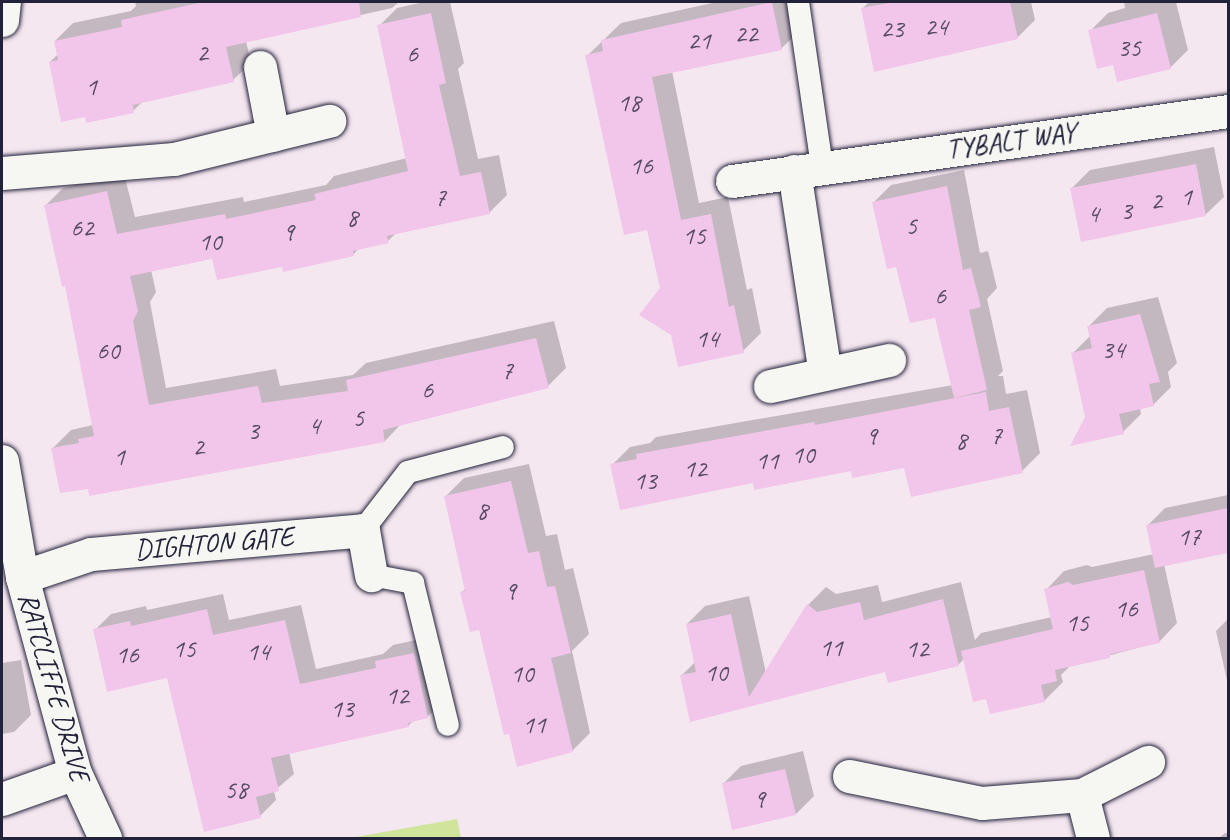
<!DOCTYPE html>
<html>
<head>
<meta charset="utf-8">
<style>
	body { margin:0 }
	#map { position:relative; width:1230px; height:840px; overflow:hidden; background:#f5e7f0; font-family:Caveat,sans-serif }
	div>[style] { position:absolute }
	.green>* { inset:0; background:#cee59b }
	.shadow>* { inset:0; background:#0003 }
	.building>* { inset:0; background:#f2c5ea }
	.roads { filter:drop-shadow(0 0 2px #22223b) drop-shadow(0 0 2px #22223b) }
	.service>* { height:22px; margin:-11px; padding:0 11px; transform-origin:11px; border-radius:11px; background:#f6f6f2 }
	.minor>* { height:33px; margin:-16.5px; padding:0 16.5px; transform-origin:16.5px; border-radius:16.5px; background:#f6f6f2 }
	span { translate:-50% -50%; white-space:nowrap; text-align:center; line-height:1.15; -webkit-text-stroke:5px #f6f6f2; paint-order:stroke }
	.number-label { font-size:26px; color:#564b67 }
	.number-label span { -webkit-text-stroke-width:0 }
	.street-label { font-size:28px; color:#22223b }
	.frame { position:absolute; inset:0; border:3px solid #22223b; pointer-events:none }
</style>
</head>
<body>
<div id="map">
	<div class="green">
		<div style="clip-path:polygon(457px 819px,461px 838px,350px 838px)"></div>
	</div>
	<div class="shadow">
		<div style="clip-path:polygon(135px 2px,399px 2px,392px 8px,246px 41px,251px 63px,233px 80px,143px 101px,133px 111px,86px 116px,50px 62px,58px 54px,55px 41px,73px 23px,131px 11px,136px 6px)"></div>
		<div style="clip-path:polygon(424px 2px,450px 2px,464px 63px,458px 69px,478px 159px,499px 155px,507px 195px,489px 213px,397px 232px,388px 241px,359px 248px,353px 255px,283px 265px,214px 258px,151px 270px,156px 292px,150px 302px,166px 388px,276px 369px,280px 386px,353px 375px,366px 363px,554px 321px,566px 368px,548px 386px,401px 424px,385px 441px,89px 487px,53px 448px,71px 430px,93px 425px,66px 284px,45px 206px,63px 188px,124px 174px,135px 217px,243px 197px,244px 202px,326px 185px,334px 176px,407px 158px,379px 26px,397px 8px)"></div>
		<div style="clip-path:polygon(717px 2px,793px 2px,799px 31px,781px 49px,672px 71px,699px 203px,728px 197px,747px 290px,752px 288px,761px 333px,743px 351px,661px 288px,648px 229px,587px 56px,621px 23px)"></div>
		<div style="clip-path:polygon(869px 2px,1031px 2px,1035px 20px,1017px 38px,863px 8px)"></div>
		<div style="clip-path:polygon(1124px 2px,1176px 2px,1188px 50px,1170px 68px,1114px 63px,1090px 31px,1108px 13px,1125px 8px)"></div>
		<div style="clip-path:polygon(1214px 147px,1224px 197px,1205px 215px,1072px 188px,1090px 170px)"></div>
		<div style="clip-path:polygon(964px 170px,980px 253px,988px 251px,997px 288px,987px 299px,1003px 371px,998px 376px,1003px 376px,1006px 394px,1027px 390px,1040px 453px,1022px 471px,906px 466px,852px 469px,754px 482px,612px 465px,630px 447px,650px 443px,656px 437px,953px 385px,936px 316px,897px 265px,874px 202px,891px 185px)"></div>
		<div style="clip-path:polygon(1158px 297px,1177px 363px,1168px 372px,1171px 387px,1153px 405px,1140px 408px,1141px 414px,1123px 432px,1087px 417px,1073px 353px,1091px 335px,1089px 326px,1107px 308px)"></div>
		<div style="clip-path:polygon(529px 464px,546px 536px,557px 534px,565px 570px,573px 568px,589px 634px,572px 651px,590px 733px,572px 751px,480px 629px,462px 592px,466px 588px,445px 497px,464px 478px)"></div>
		<div style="clip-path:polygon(1228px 495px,1228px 551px,1164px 564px,1177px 623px,1159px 642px,1070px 666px,1061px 675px,1063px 682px,1045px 700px,987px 697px,965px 658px,958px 665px,886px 670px,691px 720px,682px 675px,695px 662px,687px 624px,705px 606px,749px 596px,766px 673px,808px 605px,826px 587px,836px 594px,878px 585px,882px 602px,961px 582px,975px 640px,981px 633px,1052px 617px,1046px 590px,1064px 571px,1087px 565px,1092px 567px,1154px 554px,1148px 525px,1165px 508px)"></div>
		<div style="clip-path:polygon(223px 594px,229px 620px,301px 605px,316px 669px,383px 654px,393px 645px,430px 637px,444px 701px,427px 717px,414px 720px,408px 726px,289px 752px,294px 774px,274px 791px,276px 800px,260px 816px,168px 676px,95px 630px,111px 614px,146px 606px,147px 610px)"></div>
		<div style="clip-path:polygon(1228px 619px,1228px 685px,1216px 631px)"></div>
		<div style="clip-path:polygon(21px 660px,31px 715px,14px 732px,2px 734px,2px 663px)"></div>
		<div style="clip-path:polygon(803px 751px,814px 796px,796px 814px,723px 784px,741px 766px)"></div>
		<div style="clip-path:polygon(1225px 833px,1228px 833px,1228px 838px,1219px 838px)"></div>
	</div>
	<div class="building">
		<div style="clip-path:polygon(203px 2px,359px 2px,361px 17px,226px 47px,234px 82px,133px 105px,134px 113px,86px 123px,85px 117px,61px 122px,49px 62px,58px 60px,54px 41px,122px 27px,121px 20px)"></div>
		<div style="clip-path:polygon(772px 2px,782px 50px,652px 77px,681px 220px,711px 214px,729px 307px,734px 305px,744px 353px,678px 367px,671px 335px,639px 315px,660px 288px,647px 230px,624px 235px,585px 55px,603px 51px,601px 40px)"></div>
		<div style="clip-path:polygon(894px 2px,1010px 2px,1018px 39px,874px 72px,861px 8px)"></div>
		<div style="clip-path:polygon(431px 13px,446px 83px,439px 85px,460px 176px,481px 172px,490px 214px,387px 236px,389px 243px,353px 251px,354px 256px,283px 272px,282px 267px,217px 280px,212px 259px,130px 276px,138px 311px,133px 321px,149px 405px,258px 386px,262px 403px,348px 391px,346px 380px,536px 338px,549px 388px,383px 430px,385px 442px,89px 496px,88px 489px,60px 493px,51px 448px,79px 443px,78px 439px,94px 436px,65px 286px,62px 287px,44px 205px,107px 191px,117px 234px,225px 214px,226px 219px,316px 200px,314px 194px,408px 171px,377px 25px)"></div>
		<div style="clip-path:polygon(1157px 13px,1171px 69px,1117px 82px,1113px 65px,1097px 69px,1088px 30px)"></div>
		<div style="clip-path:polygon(1196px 164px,1206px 216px,1081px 242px,1070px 188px)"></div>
		<div style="clip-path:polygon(947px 186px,963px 270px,971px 268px,981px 307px,969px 310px,987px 390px,954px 398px,935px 318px,910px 323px,896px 267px,887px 269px,872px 202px)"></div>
		<div style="clip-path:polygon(1140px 314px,1160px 382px,1149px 384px,1154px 406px,1119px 414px,1124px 434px,1070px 446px,1085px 417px,1071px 353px,1092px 348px,1087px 326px)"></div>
		<div style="clip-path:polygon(986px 392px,989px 411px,1009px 407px,1023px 473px,911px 497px,904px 468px,852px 478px,851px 471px,754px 490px,753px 483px,620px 510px,610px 464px,637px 459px,636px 454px,814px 422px,815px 425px)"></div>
		<div style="clip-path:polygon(511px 481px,528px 553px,539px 551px,547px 587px,555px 586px,571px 653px,551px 658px,573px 752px,517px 767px,509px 734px,504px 735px,479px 630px,470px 632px,460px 592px,465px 591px,444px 496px)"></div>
		<div style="clip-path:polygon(1228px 508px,1228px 553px,1155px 568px,1146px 525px)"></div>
		<div style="clip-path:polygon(1144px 570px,1160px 643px,1110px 654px,1110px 658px,1055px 670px,1057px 681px,1041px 685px,1045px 702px,990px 714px,986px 699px,973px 702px,961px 651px,1053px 629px,1044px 589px,1068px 582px,1073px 585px)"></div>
		<div style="clip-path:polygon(943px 599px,959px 666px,888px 683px,885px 672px,690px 722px,680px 675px,696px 672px,686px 624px,731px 614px,749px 697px,807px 604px,817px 612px,860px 602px,864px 620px)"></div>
		<div style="clip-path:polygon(207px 609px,213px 635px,285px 620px,300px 684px,376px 668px,375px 661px,414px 653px,428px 718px,408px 723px,409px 727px,271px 758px,279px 791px,256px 797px,261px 818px,204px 832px,167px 678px,107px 692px,93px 629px,130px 621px,131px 626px)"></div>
		<div style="clip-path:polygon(785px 769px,796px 815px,732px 830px,722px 783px)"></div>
	</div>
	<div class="roads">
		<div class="service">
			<div style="left:798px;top:2px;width:167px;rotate:81.7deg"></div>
			<div style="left:363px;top:530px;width:73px;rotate:-52.2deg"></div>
			<div style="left:408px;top:472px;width:98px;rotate:-14.7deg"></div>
			<div style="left:371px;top:575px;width:43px;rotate:10.8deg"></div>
			<div style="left:413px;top:583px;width:146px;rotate:76.2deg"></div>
		</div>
		<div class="minor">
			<div style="left:2px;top:20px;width:18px;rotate:-84deg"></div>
			<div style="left:260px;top:67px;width:69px;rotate:79.2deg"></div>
			<div style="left:794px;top:171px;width:205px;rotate:81.3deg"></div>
			<div style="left:2px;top:173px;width:173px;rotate:-4.7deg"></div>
			<div style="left:174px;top:159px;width:160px;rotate:-13.8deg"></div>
			<div style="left:732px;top:181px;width:501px;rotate:-8.03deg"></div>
			<div style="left:770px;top:386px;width:122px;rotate:-12.3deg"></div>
			<div style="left:2px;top:461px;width:118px;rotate:80.2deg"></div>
			<div style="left:22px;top:577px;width:203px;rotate:74.9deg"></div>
			<div style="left:75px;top:773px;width:72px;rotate:65.2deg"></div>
			<div style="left:22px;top:577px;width:73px;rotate:-18.4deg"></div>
			<div style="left:91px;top:554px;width:273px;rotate:-5deg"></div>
			<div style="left:363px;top:530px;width:46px;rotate:79.9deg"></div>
			<div style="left:849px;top:776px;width:136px;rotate:11.5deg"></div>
			<div style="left:982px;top:803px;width:100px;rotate:-4.6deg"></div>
			<div style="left:1082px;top:795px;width:74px;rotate:-26.6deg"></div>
			<div style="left:1082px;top:795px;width:44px;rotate:75.7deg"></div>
			<div style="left:2px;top:799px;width:77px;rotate:-19.6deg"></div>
		</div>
	</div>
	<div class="number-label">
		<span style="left:936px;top:27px">24</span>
		<span style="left:892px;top:29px">23</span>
		<span style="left:746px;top:34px">22</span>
		<span style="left:699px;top:41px">21</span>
		<span style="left:1129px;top:48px">35</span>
		<span style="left:202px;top:53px">2</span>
		<span style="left:412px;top:54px">6</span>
		<span style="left:91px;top:87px">1</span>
		<span style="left:629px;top:103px">18</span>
		<span style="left:641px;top:166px">16</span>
		<span style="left:1186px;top:197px">1</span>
		<span style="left:440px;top:198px">7</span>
		<span style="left:1156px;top:201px">2</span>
		<span style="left:1126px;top:211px">3</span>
		<span style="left:1093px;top:214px">4</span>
		<span style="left:352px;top:218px">8</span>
		<span style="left:911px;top:226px">5</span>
		<span style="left:82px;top:228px">62</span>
		<span style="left:288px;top:232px">9</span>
		<span style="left:694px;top:236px">15</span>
		<span style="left:210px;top:242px">10</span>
		<span style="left:940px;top:296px">6</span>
		<span style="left:707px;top:339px">14</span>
		<span style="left:1113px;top:350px">34</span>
		<span style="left:108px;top:351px">60</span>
		<span style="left:507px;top:371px">7</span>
		<span style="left:427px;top:390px">6</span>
		<span style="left:358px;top:418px">5</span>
		<span style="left:314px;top:426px">4</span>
		<span style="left:253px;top:431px">3</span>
		<span style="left:871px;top:436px">9</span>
		<span style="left:996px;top:436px">7</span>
		<span style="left:961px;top:441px">8</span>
		<span style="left:198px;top:447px">2</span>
		<span style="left:803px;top:455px">10</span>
		<span style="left:119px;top:457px">1</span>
		<span style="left:767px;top:461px">11</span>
		<span style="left:695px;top:469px">12</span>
		<span style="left:645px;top:481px">13</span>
		<span style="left:482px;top:511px">8</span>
		<span style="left:1189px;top:537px">17</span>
		<span style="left:510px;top:591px">9</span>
		<span style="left:1126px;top:609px">16</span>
		<span style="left:1077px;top:623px">15</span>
		<span style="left:831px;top:648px">11</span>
		<span style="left:184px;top:649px">15</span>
		<span style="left:917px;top:649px">12</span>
		<span style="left:258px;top:652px">14</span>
		<span style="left:127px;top:655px">16</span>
		<span style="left:716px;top:673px">10</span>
		<span style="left:522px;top:674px">10</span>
		<span style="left:397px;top:696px">12</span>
		<span style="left:342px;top:709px">13</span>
		<span style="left:534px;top:725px">11</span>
		<span style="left:236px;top:790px">58</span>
		<span style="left:759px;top:799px">9</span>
	</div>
	<div class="street-label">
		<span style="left:1011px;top:141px;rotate:-8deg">TYBALT WAY</span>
		<span style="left:214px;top:543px;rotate:-5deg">DIGHTON GATE</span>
		<span style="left:54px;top:687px;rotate:74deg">RATCLIFFE DRIVE</span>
	</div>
	<div class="frame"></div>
</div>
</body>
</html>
